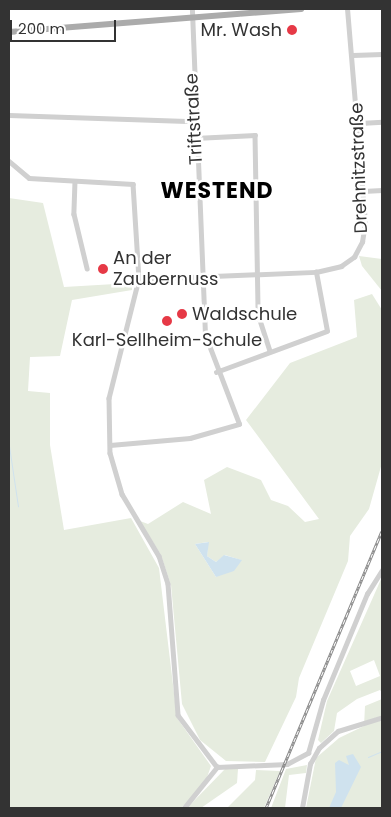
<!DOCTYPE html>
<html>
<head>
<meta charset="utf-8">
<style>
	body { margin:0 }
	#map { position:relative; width:391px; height:817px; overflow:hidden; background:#fff; font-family:Poppins,sans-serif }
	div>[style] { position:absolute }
	.green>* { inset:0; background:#e6ecdf }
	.water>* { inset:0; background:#cfe2ee }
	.stream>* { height:1px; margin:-0.5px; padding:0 0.5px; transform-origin:0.5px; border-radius:0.5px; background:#cfe2ee }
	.street>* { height:4.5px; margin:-2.25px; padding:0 2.25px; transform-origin:2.25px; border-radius:2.25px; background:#d0d0d0 }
	.primary>* { height:6px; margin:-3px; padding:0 3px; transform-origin:3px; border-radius:3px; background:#ababab }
	.rail>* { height:3px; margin-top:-1.5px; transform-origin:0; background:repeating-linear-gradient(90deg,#fff 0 4px,#888 0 8px); box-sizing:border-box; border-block:1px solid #888 }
	.dots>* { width:14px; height:14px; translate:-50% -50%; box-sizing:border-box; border:2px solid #fff; border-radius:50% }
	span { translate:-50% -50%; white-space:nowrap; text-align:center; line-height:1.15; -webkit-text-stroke:5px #fff; paint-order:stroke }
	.poi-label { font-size:18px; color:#333 }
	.right { translate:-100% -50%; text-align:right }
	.left { translate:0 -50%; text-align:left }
	.street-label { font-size:18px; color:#333 }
	.district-label { font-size:22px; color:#000; font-weight:700; letter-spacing:1px }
	.frame { position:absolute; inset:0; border:10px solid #333; pointer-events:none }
	.scale { position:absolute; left:10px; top:20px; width:106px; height:22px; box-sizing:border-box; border:2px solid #333; border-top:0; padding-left:6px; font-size:15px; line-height:18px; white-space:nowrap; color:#333; -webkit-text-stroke:4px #fff; paint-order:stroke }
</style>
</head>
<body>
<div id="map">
	<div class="green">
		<div style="clip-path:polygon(9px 198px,43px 203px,64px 287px,132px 283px,132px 290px,72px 300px,60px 356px,30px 357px,28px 391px,50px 393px,50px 445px,64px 530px,131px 518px,159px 568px,177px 718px,211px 766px,204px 786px,181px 808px,9px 808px)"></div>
		<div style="clip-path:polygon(359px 256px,382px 259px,382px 291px,362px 266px)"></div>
		<div style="clip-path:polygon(evenodd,372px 294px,382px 310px,382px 463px,369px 509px,350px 536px,348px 561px,299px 678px,296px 697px,265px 762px,226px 761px,200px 740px,182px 704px,171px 585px,161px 555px,140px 521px,148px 524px,183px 502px,211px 514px,204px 480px,227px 467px,261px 480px,271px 500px,288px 506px,305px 522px,319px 519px,246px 420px,290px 363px,357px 337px,354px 300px,372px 294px,208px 542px,207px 556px,216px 562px,225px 555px,241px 560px,216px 577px,195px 544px,208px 542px)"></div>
		<div style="clip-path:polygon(evenodd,382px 577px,382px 693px,380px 690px,357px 699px,337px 713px,334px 731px,321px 743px,318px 740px,327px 701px,382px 577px,374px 660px,380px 676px,356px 686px,350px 671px,374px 660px)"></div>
		<div style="clip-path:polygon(382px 699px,382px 808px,306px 808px,316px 758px,339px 738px,364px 726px,365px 706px)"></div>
		<div style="clip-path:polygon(307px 765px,306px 773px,289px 775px,285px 808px,271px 808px,286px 769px)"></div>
		<div style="clip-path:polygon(225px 769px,238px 769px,237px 783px,201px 808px,187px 808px)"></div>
		<div style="clip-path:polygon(256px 770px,280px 771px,264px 808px,227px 808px,255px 780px)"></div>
	</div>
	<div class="water">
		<div style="clip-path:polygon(209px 542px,207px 556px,216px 562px,224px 555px,242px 560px,234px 571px,216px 577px,195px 544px)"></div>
		<div style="clip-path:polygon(353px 754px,361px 767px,341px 808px,329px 808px,336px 792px,335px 763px,339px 760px,349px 765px,346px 756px)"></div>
	</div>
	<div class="stream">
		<div style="left:9px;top:446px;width:61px;rotate:81.5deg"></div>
		<div style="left:368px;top:757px;width:15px;rotate:-23deg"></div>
	</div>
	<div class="street">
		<div style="left:353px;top:55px;width:29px;rotate:-2deg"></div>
		<div style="left:9px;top:115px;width:185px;rotate:1.9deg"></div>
		<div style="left:360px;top:123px;width:22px;rotate:-3deg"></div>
		<div style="left:195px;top:138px;width:60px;rotate:-2.9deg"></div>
		<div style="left:255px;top:135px;width:179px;rotate:89deg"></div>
		<div style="left:258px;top:314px;width:39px;rotate:72deg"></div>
		<div style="left:9px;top:161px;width:26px;rotate:40deg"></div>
		<div style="left:29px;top:178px;width:104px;rotate:3.3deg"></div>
		<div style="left:133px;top:184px;width:95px;rotate:86.4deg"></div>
		<div style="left:139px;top:279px;width:123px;rotate:104.1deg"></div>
		<div style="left:109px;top:398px;width:55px;rotate:89deg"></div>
		<div style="left:110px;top:453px;width:43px;rotate:73.7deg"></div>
		<div style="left:122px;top:494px;width:72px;rotate:59.2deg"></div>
		<div style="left:159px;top:556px;width:29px;rotate:72deg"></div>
		<div style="left:168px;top:584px;width:131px;rotate:85.6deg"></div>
		<div style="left:178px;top:715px;width:65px;rotate:53.1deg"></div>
		<div style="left:75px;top:181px;width:33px;rotate:92deg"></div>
		<div style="left:74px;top:214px;width:56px;rotate:76.5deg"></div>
		<div style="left:363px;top:191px;width:19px;rotate:-3deg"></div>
		<div style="left:139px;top:279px;width:177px;rotate:-2.3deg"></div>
		<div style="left:316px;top:272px;width:26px;rotate:-13deg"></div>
		<div style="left:341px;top:266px;width:16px;rotate:-35deg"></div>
		<div style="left:354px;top:257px;width:17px;rotate:-62deg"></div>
		<div style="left:362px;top:242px;width:19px;rotate:-81deg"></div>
		<div style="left:365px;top:223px;width:215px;rotate:-94.8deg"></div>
		<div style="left:216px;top:372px;width:118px;rotate:-20.3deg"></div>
		<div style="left:327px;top:331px;width:60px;rotate:-100.6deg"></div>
		<div style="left:110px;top:445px;width:80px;rotate:-5deg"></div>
		<div style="left:190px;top:438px;width:51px;rotate:-15.9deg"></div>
		<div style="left:239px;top:424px;width:95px;rotate:-110.9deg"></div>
		<div style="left:205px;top:335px;width:326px;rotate:-92.3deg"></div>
		<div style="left:217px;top:767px;width:70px;rotate:-2.5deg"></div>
		<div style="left:287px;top:764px;width:24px;rotate:-28deg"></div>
		<div style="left:308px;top:753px;width:55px;rotate:-74.2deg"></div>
		<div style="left:323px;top:700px;width:115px;rotate:-67.5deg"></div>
		<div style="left:367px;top:594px;width:28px;rotate:-58deg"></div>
		<div style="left:184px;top:808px;width:53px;rotate:-51.2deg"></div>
		<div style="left:302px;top:808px;width:45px;rotate:-79.7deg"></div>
		<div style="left:310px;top:764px;width:18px;rotate:-61deg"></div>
		<div style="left:319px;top:748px;width:25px;rotate:-42deg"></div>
		<div style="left:338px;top:731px;width:44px;rotate:-17.2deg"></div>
	</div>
	<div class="primary">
		<div style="left:9px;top:32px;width:293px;rotate:-4.5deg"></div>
	</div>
	<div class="rail">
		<div style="left:266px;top:808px;width:300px;rotate:-67.3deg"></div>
	</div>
	<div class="dots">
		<div style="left:292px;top:30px;background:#e63946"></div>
		<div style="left:103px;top:269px;background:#e63946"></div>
		<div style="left:182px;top:314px;background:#e63946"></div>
		<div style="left:167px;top:321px;background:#e63946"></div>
	</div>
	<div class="poi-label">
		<span class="right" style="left:282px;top:30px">Mr. Wash</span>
		<span class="left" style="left:113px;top:269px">An der<br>Zaubernuss</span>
		<span class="left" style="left:192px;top:314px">Waldschule</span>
		<span style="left:167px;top:340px">Karl-Sellheim-Schule</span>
	</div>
	<div class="street-label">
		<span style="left:194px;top:119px;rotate:-93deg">Triftstraße</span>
		<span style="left:359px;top:168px;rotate:-92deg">Drehnitzstraße</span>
	</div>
	<div class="district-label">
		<span style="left:217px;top:191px">WESTEND</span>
	</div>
	<div class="frame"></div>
	<div class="scale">200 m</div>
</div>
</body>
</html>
